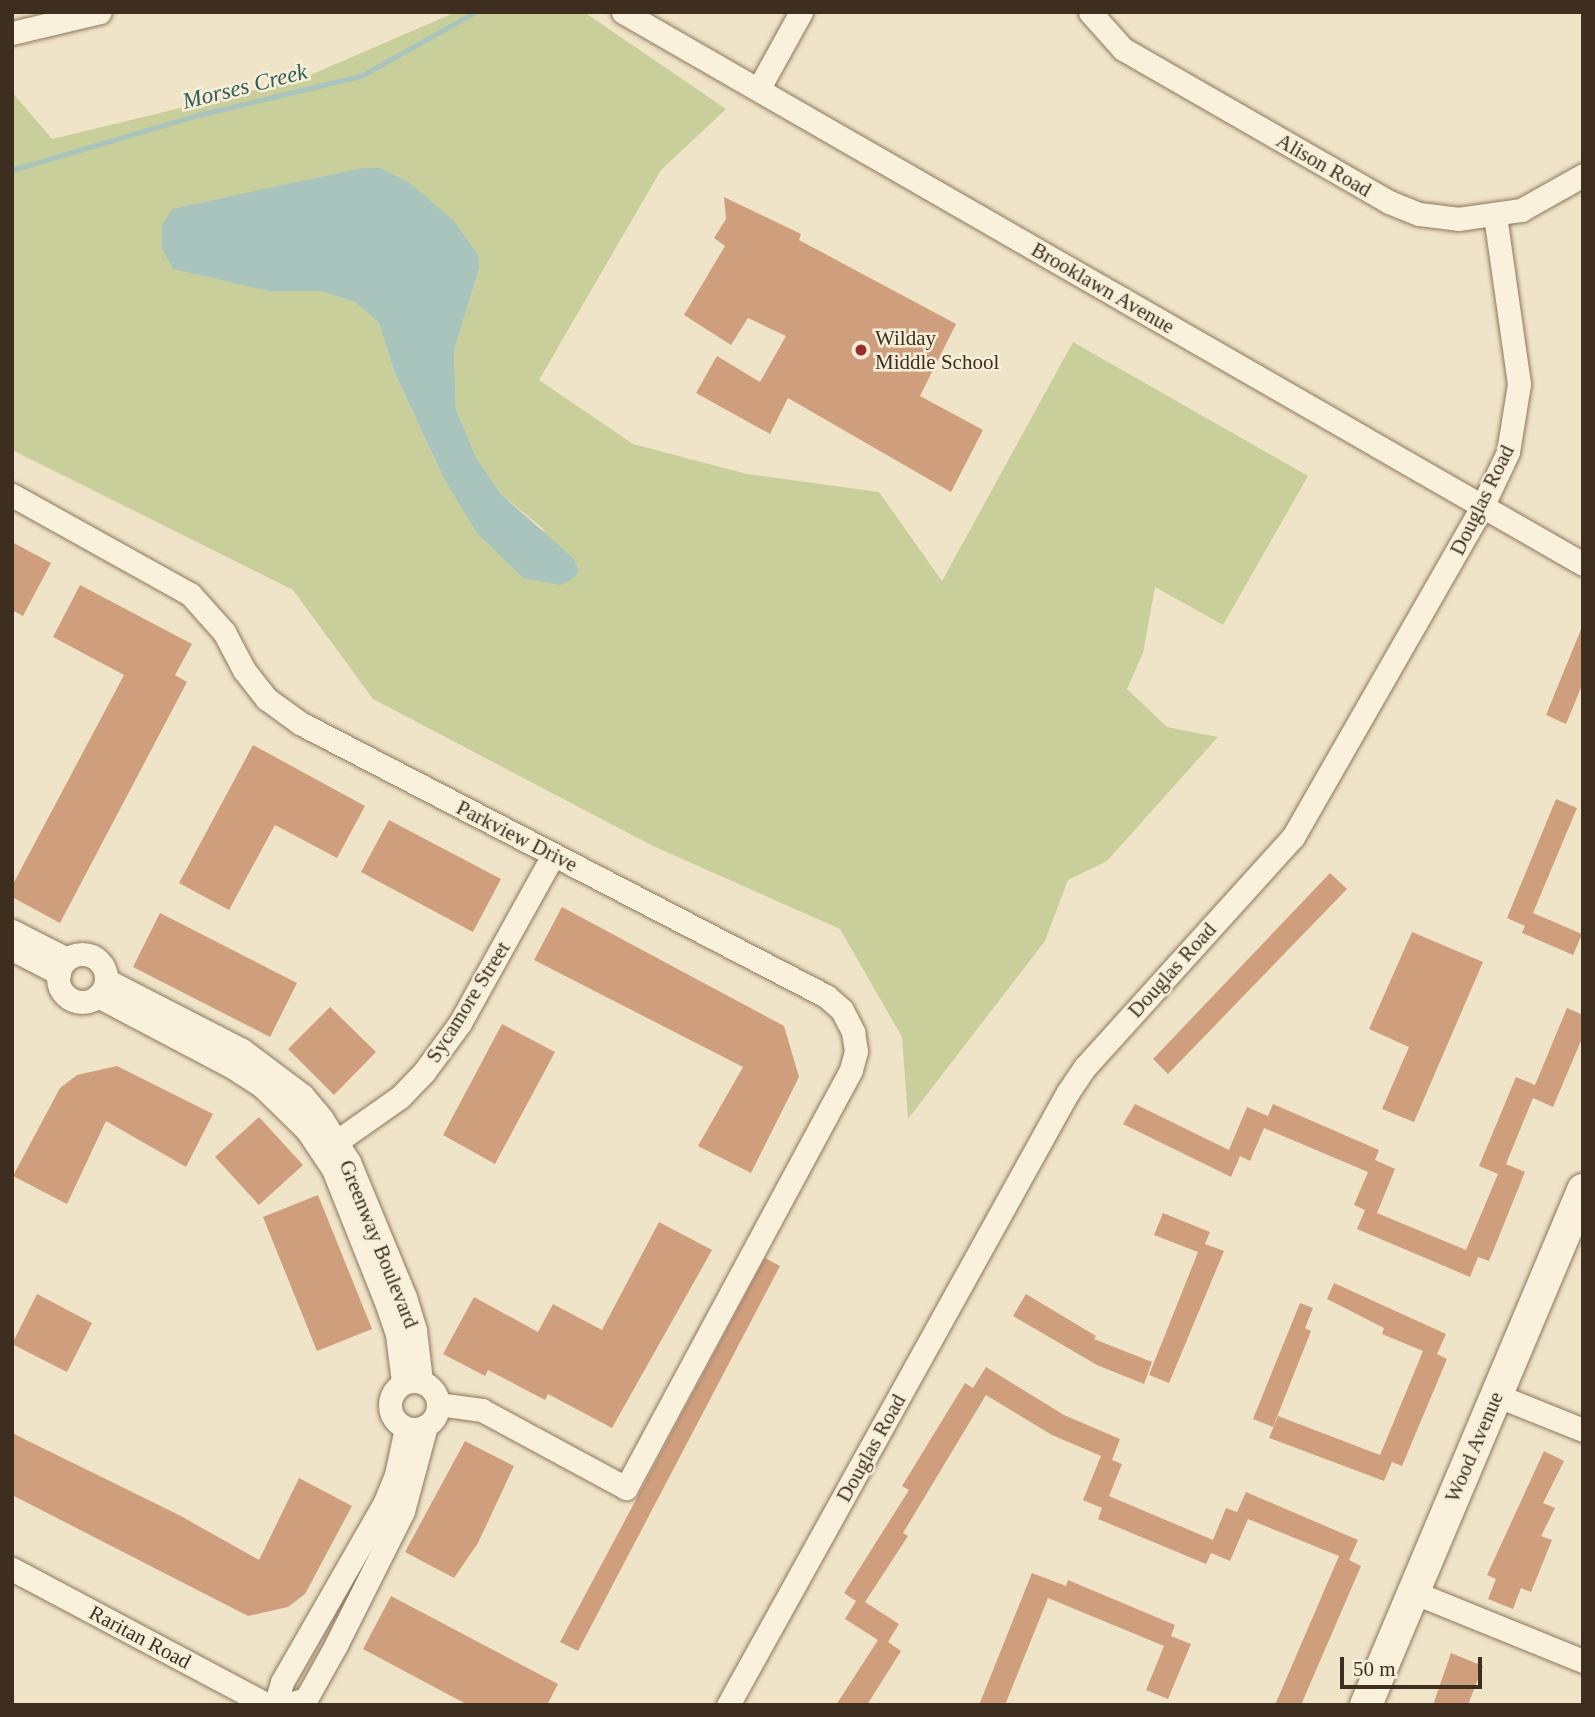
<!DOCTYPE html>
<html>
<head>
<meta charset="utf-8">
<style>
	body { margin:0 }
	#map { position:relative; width:1595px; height:1717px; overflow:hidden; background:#f0e4c8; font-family:"Times New Roman",serif }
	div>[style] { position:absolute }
	.green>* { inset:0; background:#c9cf9b }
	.water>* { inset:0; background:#a9c4bc }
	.stream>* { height:5px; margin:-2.5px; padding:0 2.5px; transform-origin:2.5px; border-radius:2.5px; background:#a9c4bc }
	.building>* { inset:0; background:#cf9f7d }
	.roads { filter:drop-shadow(0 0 2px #8d765c) drop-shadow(0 0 2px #8d765c) }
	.street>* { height:23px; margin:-11.5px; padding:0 11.5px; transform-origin:11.5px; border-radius:11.5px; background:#faf1dc }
	.street>.ring { margin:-11.5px; padding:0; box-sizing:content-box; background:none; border:23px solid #faf1dc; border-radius:50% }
	.secondary>* { height:32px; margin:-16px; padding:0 16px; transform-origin:16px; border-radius:16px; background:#faf1dc }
	.dots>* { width:19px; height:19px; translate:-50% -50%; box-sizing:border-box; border:4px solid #f7eed8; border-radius:50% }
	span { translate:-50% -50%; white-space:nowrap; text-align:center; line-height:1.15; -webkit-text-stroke:5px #f7eed8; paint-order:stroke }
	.street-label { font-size:21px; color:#3d2e20 }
	.poi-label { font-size:21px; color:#3d2e20 }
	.left { translate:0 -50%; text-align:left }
	.water-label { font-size:23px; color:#2f5d5a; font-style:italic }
	.frame { position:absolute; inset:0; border:14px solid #3d2e20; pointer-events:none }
	.scale { position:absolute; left:1340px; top:1657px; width:142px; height:32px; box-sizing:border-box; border:4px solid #3d2e20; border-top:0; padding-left:9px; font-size:21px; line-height:24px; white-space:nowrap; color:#3d2e20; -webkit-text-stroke:5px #f7eed8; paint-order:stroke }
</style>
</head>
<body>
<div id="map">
	<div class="green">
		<div style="clip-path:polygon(evenodd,456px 12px,584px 12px,726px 109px,661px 170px,539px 380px,633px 444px,747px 474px,879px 492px,942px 581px,1073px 342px,1308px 476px,1223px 625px,1155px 587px,1143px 653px,1127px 689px,1167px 727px,1218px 737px,1107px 861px,1068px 880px,1045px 941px,908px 1119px,902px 1037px,840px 929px,653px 846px,373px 699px,293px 590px,12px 450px,12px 92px,52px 139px,301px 79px,456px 12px,479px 269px,454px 351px,456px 409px,477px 459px,501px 494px,547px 532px,443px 477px,394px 371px,379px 323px,355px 302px,320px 291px,479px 269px)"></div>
	</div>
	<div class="water">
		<div style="clip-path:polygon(362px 168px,380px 168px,410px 183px,454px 221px,478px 255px,479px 269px,454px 351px,456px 409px,477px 459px,501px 494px,574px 559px,579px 572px,571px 580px,560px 585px,523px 578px,477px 533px,443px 477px,394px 371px,379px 323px,355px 302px,320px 291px,269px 291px,173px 269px,162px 248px,162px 225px,172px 209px)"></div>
	</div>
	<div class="stream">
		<div style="left:12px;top:170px;width:194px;rotate:-16.5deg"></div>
		<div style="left:198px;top:115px;width:168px;rotate:-13.5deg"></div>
		<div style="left:361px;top:76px;width:131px;rotate:-29.3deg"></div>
	</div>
	<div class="building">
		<div style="clip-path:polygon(724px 197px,801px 234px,799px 240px,956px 324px,920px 396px,983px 430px,951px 492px,788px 398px,770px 434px,696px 393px,717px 356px,760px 382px,786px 336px,748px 318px,731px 345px,684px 315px,725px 246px,714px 238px,726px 219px)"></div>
		<div style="clip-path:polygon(12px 542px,51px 563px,23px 616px,12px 610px)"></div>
		<div style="clip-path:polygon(80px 585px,192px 644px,175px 675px,187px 682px,60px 923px,12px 897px,12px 886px,124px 675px,53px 637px)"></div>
		<div style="clip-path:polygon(1582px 627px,1583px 683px,1566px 724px,1546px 715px)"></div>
		<div style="clip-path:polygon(253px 745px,365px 806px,337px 858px,275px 825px,229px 910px,179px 883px)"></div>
		<div style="clip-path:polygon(1556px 799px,1577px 808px,1533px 913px,1582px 934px,1573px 955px,1522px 933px,1525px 926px,1507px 918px)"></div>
		<div style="clip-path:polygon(389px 820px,501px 879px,473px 932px,361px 872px)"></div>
		<div style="clip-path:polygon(1330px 873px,1347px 889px,1168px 1074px,1153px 1059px)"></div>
		<div style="clip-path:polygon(562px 907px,784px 1026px,799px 1077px,751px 1173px,698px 1146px,743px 1067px,534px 960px)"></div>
		<div style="clip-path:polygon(160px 913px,297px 983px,270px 1037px,133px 967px)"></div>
		<div style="clip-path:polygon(1412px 932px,1483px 962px,1414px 1122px,1382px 1109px,1409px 1047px,1369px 1029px)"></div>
		<div style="clip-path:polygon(330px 1007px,376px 1052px,334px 1095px,288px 1049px)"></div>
		<div style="clip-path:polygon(1567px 1008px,1583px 1015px,1583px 1036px,1553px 1107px,1533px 1098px,1506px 1164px,1525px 1172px,1489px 1261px,1478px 1257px,1470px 1277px,1357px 1229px,1365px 1210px,1354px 1205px,1368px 1172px,1264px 1128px,1250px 1161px,1240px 1156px,1231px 1177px,1123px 1124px,1135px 1104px,1229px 1150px,1247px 1107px,1268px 1116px,1273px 1104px,1379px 1150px,1375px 1160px,1395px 1169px,1377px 1213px,1466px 1250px,1498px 1174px,1479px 1166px,1516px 1077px,1535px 1085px)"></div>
		<div style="clip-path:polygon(502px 1024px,555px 1052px,495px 1164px,443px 1135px)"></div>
		<div style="clip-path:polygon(117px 1066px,213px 1114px,186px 1167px,106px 1121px,67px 1204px,13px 1176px,60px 1088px,77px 1075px)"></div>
		<div style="clip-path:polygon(259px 1117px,303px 1165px,259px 1205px,215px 1157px)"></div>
		<div style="clip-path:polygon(318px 1195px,372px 1329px,317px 1351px,263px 1217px)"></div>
		<div style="clip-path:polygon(1163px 1213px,1210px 1232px,1205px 1244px,1224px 1251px,1169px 1383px,1149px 1375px,1198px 1252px,1154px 1235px)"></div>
		<div style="clip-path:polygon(659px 1222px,712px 1250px,612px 1428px,548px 1394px,545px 1400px,488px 1370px,485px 1376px,443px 1354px,474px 1297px,538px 1332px,553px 1304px,602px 1330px)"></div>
		<div style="clip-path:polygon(765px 1258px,780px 1266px,578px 1651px,560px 1642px)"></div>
		<div style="clip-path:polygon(1334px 1283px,1446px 1334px,1437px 1354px,1447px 1359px,1402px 1466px,1392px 1462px,1384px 1481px,1269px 1438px,1278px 1416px,1380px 1455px,1423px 1351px,1382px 1334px,1384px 1328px,1327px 1299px)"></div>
		<div style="clip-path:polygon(37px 1294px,92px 1323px,67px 1372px,12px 1344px)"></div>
		<div style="clip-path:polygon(1026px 1294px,1096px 1336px,1094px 1339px,1152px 1362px,1144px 1384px,1097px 1365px,1013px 1316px)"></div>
		<div style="clip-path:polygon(1300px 1303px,1313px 1308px,1305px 1328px,1311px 1331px,1273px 1427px,1253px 1419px)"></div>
		<div style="clip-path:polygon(986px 1367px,1064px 1415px,1120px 1439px,1112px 1460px,1122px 1464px,1109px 1496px,1213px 1540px,1226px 1508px,1237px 1512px,1246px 1492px,1358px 1540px,1349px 1560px,1361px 1566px,1301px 1705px,1275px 1705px,1339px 1556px,1248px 1519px,1230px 1561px,1211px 1553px,1206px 1564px,1098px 1519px,1102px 1508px,1083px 1500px,1101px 1456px,1052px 1435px,986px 1395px,903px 1533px,908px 1536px,865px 1602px,899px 1624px,888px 1642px,901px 1651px,867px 1705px,836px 1705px,878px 1640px,845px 1619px,856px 1601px,844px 1593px,909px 1490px,902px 1486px,965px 1383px,973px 1388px)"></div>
		<div style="clip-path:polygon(12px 1433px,179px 1515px,259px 1560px,299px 1478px,352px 1506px,305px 1594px,288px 1607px,248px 1616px,12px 1495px)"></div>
		<div style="clip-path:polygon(465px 1441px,514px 1466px,478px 1543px,454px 1578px,405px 1552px)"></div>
		<div style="clip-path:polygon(1544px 1451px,1564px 1461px,1543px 1503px,1555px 1508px,1541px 1536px,1552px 1540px,1531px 1592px,1521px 1588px,1513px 1609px,1488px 1599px,1496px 1579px,1487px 1575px)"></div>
		<div style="clip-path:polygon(1032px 1573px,1066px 1586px,1068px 1580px,1175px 1625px,1171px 1636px,1191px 1644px,1168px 1699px,1146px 1690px,1164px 1646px,1048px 1598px,1005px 1705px,979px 1705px)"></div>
		<div style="clip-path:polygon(391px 1596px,558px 1684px,547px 1705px,468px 1705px,363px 1649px)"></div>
		<div style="clip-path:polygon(1451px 1653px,1483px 1666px,1468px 1705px,1433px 1705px)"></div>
	</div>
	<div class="roads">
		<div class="street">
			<div style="left:623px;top:12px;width:1107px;rotate:29.9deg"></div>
			<div style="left:1090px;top:12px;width:50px;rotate:48.3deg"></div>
			<div style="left:1123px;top:49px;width:307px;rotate:29.9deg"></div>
			<div style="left:1389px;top:202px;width:32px;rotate:22deg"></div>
			<div style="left:1419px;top:214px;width:39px;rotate:7deg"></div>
			<div style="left:1458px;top:219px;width:64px;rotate:-8.1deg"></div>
			<div style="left:1521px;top:210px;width:71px;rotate:-29.4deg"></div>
			<div style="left:12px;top:33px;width:90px;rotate:-13.4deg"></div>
			<div style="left:759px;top:88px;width:87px;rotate:-61.1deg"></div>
			<div style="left:12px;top:495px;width:204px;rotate:29.1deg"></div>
			<div style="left:190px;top:594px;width:51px;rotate:48.2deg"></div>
			<div style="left:224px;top:632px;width:43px;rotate:62.2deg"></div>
			<div style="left:244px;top:670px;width:37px;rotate:52deg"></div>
			<div style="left:267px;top:699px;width:41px;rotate:36deg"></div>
			<div style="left:300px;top:723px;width:593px;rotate:27.43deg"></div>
			<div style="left:826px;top:996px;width:21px;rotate:41deg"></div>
			<div style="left:842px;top:1010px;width:25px;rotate:63deg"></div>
			<div style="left:853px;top:1032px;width:19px;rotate:81deg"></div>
			<div style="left:856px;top:1051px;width:20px;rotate:105deg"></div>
			<div style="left:851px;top:1070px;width:475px;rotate:118.3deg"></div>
			<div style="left:626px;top:1488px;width:164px;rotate:-151.6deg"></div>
			<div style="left:482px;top:1410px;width:43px;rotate:-172.1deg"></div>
			<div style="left:12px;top:931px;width:62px;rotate:27deg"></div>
			<div style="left:12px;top:949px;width:53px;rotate:27.1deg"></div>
			<div class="ring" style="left:58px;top:954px;width:25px;height:25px"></div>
			<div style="left:106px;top:980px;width:153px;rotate:27.2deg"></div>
			<div style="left:242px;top:1050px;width:75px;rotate:36.9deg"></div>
			<div style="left:302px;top:1095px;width:31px;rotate:50deg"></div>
			<div style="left:322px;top:1119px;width:51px;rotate:57.9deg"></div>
			<div style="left:349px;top:1162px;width:146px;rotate:67.5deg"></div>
			<div style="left:405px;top:1297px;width:34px;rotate:73deg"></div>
			<div style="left:415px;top:1330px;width:51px;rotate:83.3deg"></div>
			<div style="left:98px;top:996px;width:150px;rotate:27.8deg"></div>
			<div style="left:231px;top:1066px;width:37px;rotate:33deg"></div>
			<div style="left:262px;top:1086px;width:63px;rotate:44.4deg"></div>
			<div style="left:307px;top:1130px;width:47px;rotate:56.3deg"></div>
			<div style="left:333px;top:1169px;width:143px;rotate:68.3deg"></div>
			<div style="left:386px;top:1302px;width:34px;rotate:71deg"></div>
			<div style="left:397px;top:1334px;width:48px;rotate:82.9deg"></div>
			<div style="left:326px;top:1149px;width:90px;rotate:-35.1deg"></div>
			<div style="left:400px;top:1097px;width:35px;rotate:-46deg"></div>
			<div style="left:424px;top:1072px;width:61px;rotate:-53.7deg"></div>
			<div style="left:460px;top:1023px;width:192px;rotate:-61deg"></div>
			<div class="ring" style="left:390px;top:1381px;width:25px;height:25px"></div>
			<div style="left:1496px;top:1395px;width:94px;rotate:21.9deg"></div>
			<div style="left:12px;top:1569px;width:290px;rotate:28deg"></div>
			<div style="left:1413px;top:1592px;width:183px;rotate:22.1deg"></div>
			<div style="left:275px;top:1705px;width:24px;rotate:-73deg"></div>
			<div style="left:282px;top:1682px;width:207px;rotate:-60.2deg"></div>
			<div style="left:385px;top:1502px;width:29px;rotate:-68deg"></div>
			<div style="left:396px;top:1475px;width:48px;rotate:-78deg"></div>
			<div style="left:285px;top:1705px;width:22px;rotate:-16deg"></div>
			<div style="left:306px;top:1699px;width:62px;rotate:-60.9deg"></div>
			<div style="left:336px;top:1645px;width:150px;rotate:-63.4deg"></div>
			<div style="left:403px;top:1511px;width:88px;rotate:-74.9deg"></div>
			<div style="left:728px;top:1705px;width:701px;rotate:-60.99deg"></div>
			<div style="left:1068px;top:1092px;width:30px;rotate:-56deg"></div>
			<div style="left:1085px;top:1067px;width:310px;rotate:-47.9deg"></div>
			<div style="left:1293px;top:837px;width:380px;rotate:-60.2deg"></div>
			<div style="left:1482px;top:507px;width:61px;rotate:-64.7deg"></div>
			<div style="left:1508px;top:452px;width:69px;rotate:-80.8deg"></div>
			<div style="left:1519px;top:384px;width:171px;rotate:-98.1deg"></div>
		</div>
		<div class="secondary">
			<div style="left:1366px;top:1705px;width:559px;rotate:-67.15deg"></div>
		</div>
	</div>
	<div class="dots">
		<div style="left:861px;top:350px;background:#9e2a2b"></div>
	</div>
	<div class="street-label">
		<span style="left:1324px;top:165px;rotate:30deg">Alison Road</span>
		<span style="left:1103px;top:288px;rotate:30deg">Brooklawn Avenue</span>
		<span style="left:1482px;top:500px;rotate:-64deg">Douglas Road</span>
		<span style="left:517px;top:836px;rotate:27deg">Parkview Drive</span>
		<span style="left:1172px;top:970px;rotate:-48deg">Douglas Road</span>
		<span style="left:468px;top:1002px;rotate:-58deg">Sycamore Street</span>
		<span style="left:379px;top:1244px;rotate:68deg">Greenway Boulevard</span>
		<span style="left:1474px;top:1447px;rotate:-67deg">Wood Avenue</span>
		<span style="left:871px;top:1448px;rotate:-61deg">Douglas Road</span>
		<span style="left:140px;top:1637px;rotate:28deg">Raritan Road</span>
	</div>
	<div class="poi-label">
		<span class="left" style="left:875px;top:350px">Wilday<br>Middle School</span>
	</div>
	<div class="water-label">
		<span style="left:245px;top:87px;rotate:-14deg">Morses Creek</span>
	</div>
	<div class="frame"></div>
	<div class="scale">50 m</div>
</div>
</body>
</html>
